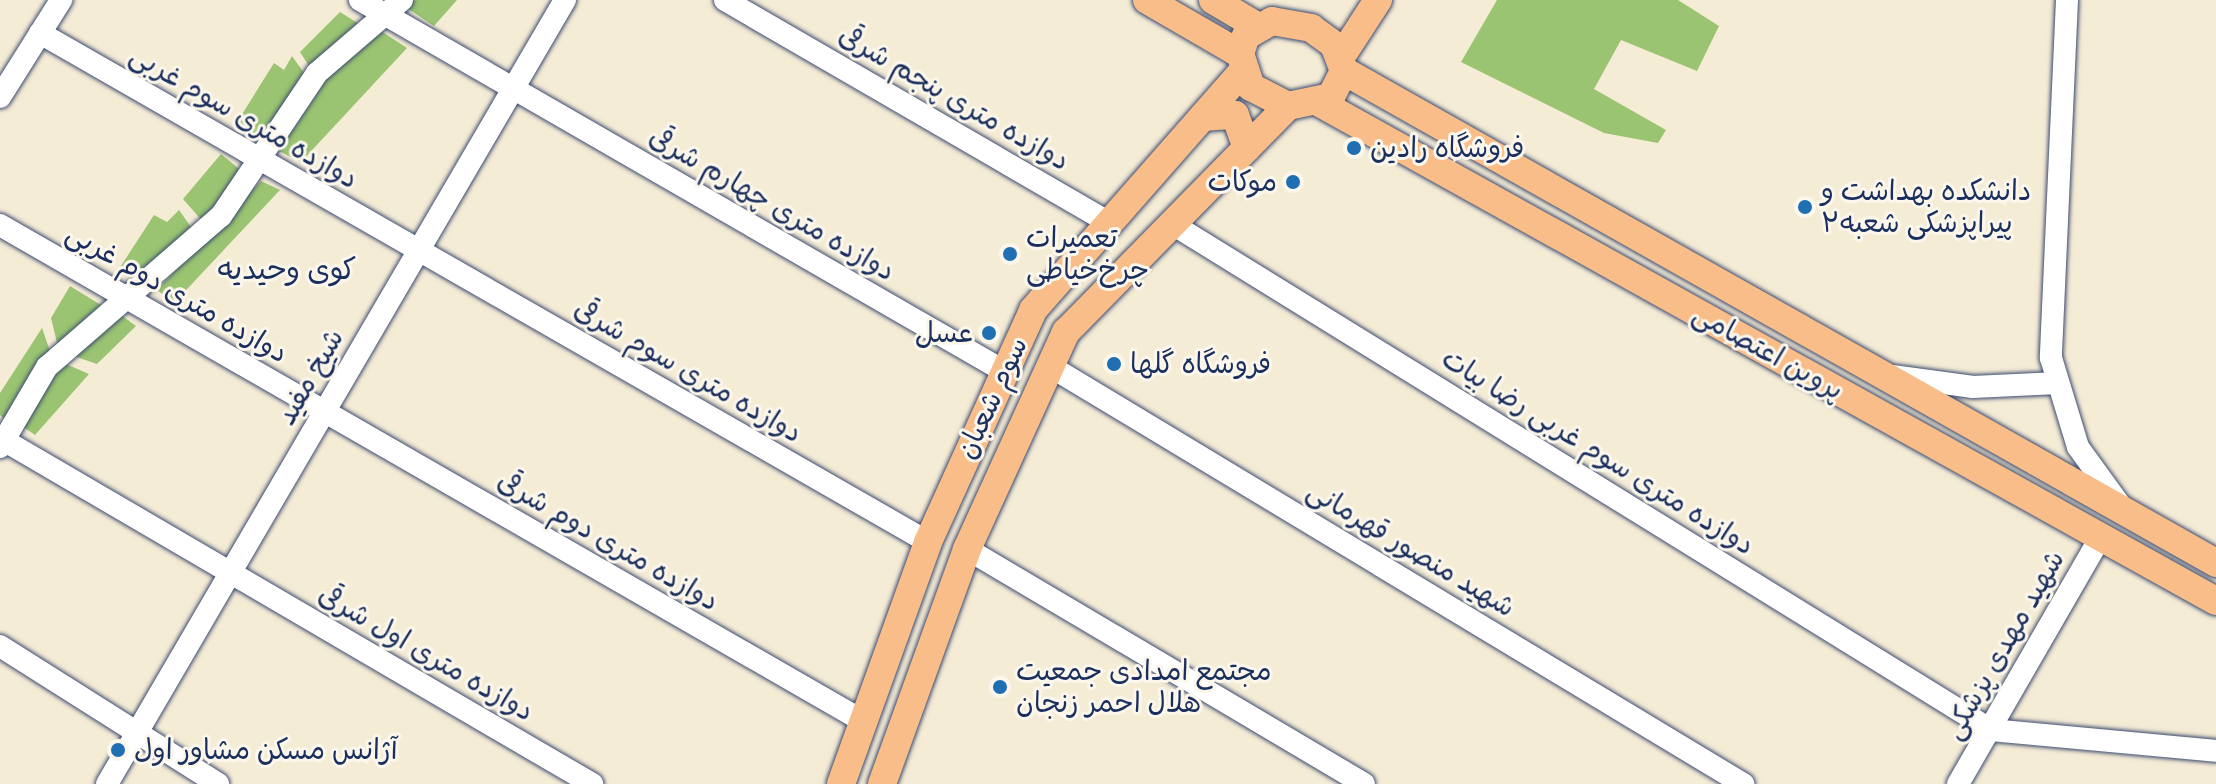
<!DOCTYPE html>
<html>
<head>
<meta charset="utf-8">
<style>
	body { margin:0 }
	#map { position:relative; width:2216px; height:784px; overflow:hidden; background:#f5ecd6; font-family:Caveat,"Playpen Sans Arabic",sans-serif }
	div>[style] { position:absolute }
	.green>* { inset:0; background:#9ac471 }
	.roads { filter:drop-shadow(0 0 2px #3c4b70) drop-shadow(0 0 2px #3c4b70) }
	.minor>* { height:22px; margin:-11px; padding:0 11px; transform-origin:11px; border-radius:11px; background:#fff }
	.major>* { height:28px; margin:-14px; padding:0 14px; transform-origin:14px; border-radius:14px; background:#f8bd89 }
	.dots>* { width:22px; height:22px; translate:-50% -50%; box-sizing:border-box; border:4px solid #fbf7ec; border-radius:50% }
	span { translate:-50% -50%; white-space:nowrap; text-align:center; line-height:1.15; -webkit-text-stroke:6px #fbf7ec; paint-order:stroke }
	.street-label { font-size:28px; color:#1b2f5e }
	.poi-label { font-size:28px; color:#1b2f5e }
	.left { translate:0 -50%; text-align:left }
	.right { translate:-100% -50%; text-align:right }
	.neighbourhood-label { font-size:30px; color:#1b2f5e }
</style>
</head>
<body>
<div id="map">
	<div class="green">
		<div style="clip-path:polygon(415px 0,457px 0,434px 26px,407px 8px)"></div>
		<div style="clip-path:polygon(1497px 0,1678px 0,1719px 26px,1697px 71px,1621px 40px,1594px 89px,1666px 130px,1658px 143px,1604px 133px,1461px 62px)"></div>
		<div style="clip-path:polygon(340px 12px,364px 27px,311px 69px,300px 52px)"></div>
		<div style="clip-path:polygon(381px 31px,407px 48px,301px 162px,279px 151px,334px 68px)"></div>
		<div style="clip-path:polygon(292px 56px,307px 77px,266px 142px,236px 124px,274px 63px,284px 70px)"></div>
		<div style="clip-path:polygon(221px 154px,244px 173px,204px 223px,183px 199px)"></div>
		<div style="clip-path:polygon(261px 181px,280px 190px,174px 303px,157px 290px)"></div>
		<div style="clip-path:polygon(179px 210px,196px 234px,134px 280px,117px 272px,154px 215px,167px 222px)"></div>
		<div style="clip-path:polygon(70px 286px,101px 305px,58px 347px,51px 318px)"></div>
		<div style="clip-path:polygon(117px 312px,136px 326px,97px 364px,68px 354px)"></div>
		<div style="clip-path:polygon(42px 328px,51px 354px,9px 423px,0 415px,0 393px)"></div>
		<div style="clip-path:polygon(61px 362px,89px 374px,35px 435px,22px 426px)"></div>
	</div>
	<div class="roads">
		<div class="minor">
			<div style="left:360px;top:0;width:741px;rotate:29.96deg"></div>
			<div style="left:725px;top:0;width:446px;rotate:30.1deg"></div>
			<div style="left:2067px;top:0;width:358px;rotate:92.6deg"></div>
			<div style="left:2051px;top:358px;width:93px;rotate:73.1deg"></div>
			<div style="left:2078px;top:447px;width:72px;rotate:54.1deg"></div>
			<div style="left:40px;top:33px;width:1024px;rotate:29.82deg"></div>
			<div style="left:0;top:97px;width:115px;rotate:-57.8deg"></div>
			<div style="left:0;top:225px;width:995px;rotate:29.89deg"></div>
			<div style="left:1174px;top:225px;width:960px;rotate:31.72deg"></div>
			<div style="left:1991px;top:730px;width:226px;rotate:5.3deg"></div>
			<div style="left:1048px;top:365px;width:812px;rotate:31.08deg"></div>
			<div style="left:1892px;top:376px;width:82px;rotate:7.7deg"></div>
			<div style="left:1973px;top:387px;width:85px;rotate:-2.7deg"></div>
			<div style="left:0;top:438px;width:686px;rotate:30.3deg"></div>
			<div style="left:0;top:447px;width:93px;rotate:-59.6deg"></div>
			<div style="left:47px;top:367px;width:230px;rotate:-41deg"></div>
			<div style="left:221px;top:216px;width:172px;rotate:-56.1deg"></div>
			<div style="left:317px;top:73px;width:112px;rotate:-40.7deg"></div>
			<div style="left:967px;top:549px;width:461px;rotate:30.6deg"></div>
			<div style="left:0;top:646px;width:258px;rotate:32.3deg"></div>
			<div style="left:107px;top:784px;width:908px;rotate:-59.71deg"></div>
			<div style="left:1958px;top:784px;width:286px;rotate:-60deg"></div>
		</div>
		<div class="major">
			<div style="left:1147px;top:0;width:108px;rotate:30.1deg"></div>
			<div style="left:1213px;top:0;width:51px;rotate:30.6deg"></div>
			<div style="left:1272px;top:21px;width:40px;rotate:10deg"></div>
			<div style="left:1311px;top:28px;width:29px;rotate:36deg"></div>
			<div style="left:1334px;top:45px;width:28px;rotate:69deg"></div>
			<div style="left:1344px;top:71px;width:29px;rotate:117deg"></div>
			<div style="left:1331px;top:97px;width:44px;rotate:168.2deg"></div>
			<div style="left:1288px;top:106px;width:42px;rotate:-152.8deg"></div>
			<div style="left:1251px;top:87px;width:35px;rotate:-108deg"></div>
			<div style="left:1240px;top:54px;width:19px;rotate:-72deg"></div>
			<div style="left:1246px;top:36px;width:30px;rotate:-30deg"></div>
			<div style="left:1341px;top:57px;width:68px;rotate:-57deg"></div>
			<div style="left:1344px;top:71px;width:1001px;rotate:29.43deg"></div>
			<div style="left:1320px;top:103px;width:1025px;rotate:29.07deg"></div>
			<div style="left:1203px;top:117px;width:32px;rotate:-4deg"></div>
			<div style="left:1235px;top:115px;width:35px;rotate:70deg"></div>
			<div style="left:841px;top:784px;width:257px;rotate:-70.2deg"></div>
			<div style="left:928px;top:542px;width:255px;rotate:-65.6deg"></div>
			<div style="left:1033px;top:310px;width:317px;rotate:-48.7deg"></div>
			<div style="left:882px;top:784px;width:250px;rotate:-70.1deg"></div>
			<div style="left:967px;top:549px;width:239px;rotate:-65.5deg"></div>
			<div style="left:1066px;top:332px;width:317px;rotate:-45.5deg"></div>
		</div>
	</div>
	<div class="dots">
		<div style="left:1354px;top:148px;background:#1f6fb2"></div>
		<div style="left:1293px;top:182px;background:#1f6fb2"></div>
		<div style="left:1805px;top:207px;background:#1f6fb2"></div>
		<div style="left:1010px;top:254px;background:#1f6fb2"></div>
		<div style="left:989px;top:333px;background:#1f6fb2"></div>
		<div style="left:1114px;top:364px;background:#1f6fb2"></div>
		<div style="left:1000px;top:687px;background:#1f6fb2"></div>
		<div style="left:118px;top:750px;background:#1f6fb2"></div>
	</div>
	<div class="street-label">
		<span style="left:954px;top:98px;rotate:30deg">دوازده متری پنجم شرقی</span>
		<span style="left:244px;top:117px;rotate:30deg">دوازده متری سوم غربی</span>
		<span style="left:772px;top:204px;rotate:30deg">دوازده متری چهارم شرقی</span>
		<span style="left:177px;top:293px;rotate:30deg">دوازده متری دوم غربی</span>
		<span style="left:1768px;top:352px;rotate:29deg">پروین اعتصامی</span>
		<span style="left:688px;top:371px;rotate:30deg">دوازده متری سوم شرقی</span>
		<span style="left:310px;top:377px;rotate:-60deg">شیخ مفید</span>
		<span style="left:992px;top:398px;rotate:-65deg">سوم شعبان</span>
		<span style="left:1598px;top:452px;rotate:32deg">دوازده متری سوم غربی رضا بیات</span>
		<span style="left:608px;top:541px;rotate:30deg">دوازده متری دوم شرقی</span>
		<span style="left:1411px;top:549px;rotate:31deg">شهید منصور قهرمانی</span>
		<span style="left:2004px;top:645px;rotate:-60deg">شهید مهدی پزشکی</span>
		<span style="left:426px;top:653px;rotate:30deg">دوازده متری اول شرقی</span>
	</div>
	<div class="poi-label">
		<span class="left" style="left:1370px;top:148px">فروشگاه رادین</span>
		<span class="right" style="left:1277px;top:182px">موکات</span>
		<span class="left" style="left:1821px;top:207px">دانشکده بهداشت و<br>پیراپزشکى شعبه۲</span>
		<span class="left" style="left:1026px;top:254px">تعمیرات<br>چرخ‌خیاطی</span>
		<span class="right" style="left:973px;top:333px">عسل</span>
		<span class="left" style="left:1130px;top:364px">فروشگاه گلها</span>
		<span class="left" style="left:1016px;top:687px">مجتمع امدادی جمعیت<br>هلال احمر زنجان</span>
		<span class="left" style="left:134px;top:750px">آژانس مسکن مشاور اول</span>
	</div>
	<div class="neighbourhood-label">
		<span style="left:287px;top:269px">کوی وحیدیه</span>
	</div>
</div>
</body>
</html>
